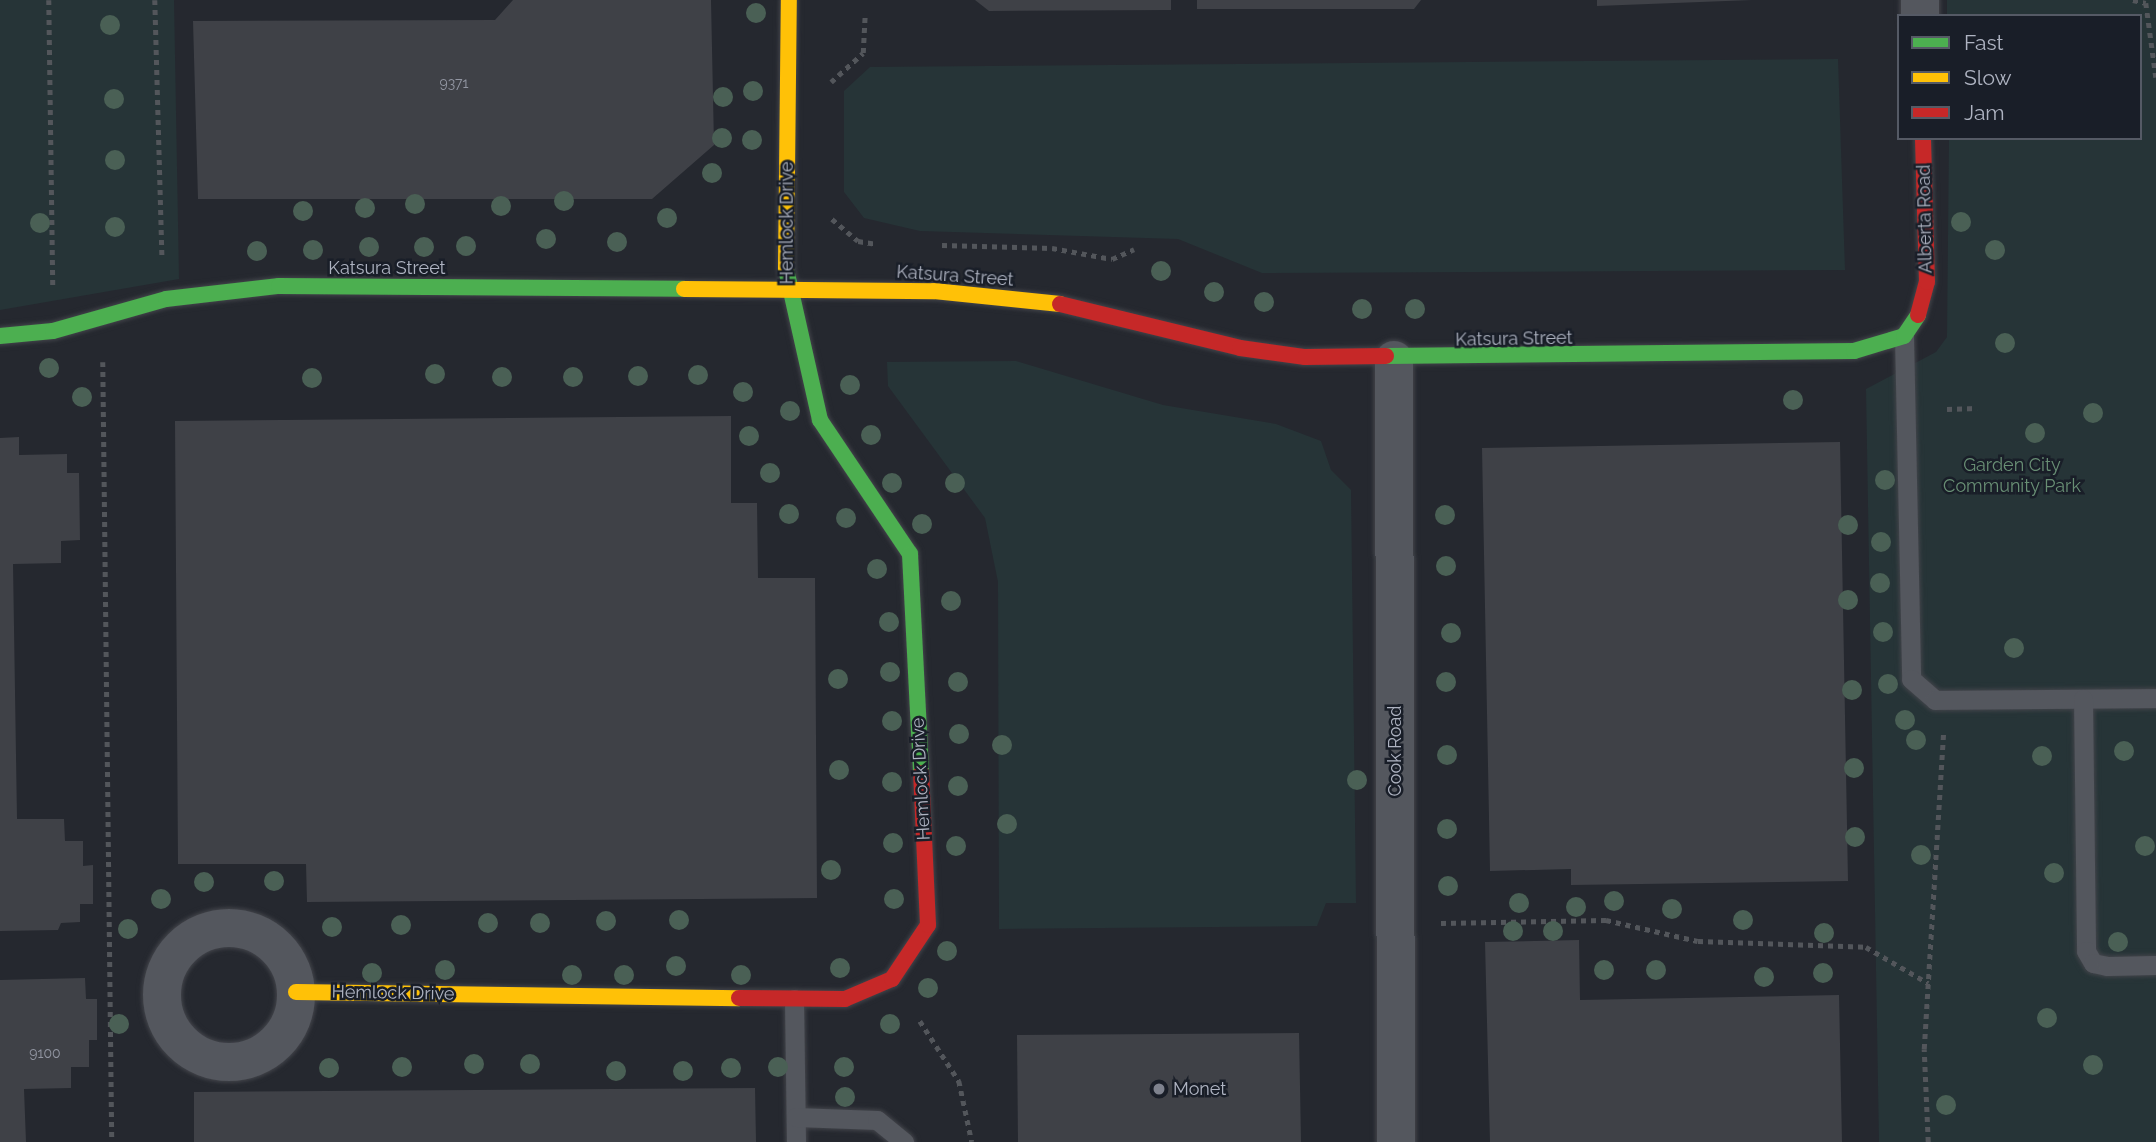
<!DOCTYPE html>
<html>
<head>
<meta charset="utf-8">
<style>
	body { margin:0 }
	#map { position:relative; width:2156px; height:1142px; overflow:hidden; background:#25282f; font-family:Raleway,sans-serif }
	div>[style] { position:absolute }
	.green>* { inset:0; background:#263437 }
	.building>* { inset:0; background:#3f4147 }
	.path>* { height:4.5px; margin-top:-2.25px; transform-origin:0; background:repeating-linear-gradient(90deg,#53565b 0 5px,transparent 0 10px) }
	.roads { filter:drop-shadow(0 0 2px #42444a) drop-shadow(0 0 2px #42444a) }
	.lane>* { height:19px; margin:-9.5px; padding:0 9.5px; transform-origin:9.5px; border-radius:9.5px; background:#54575e }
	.street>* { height:38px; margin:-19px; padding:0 19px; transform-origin:19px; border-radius:19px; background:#54575e }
	.street>.ring { margin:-19px; padding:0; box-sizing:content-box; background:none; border:38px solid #54575e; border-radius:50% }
	.fast>* { height:16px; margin:-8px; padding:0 8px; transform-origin:8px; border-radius:8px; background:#4caf50 }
	.slow>* { height:16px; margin:-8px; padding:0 8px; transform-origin:8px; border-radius:8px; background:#ffc107 }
	.jam>* { height:16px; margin:-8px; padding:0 8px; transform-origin:8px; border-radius:8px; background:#c62828 }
	.trees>* { width:20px; height:20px; margin:-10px; border-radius:50%; background:#4a6055 }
	.dots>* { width:19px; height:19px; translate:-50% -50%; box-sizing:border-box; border:4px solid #191e28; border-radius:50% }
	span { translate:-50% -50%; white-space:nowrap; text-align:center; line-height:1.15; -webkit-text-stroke:5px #191e28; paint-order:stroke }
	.number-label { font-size:14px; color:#9296a2 }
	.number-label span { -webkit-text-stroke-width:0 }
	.street-label { font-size:18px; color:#aeb3c1 }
	.park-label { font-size:18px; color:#688e74 }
	.poi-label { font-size:18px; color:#aeb3c1 }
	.left { translate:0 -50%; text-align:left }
	.legend { position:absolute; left:1897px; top:14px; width:245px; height:126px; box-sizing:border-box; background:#191e28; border:2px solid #555a65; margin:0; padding:9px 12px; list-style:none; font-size:21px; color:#aeb3c1 }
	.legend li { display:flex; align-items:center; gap:14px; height:35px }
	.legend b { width:35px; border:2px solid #555a65 }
</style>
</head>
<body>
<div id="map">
	<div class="green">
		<i style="clip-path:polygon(0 0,174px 0,179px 279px,0 310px)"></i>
		<i style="clip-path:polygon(1947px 0,2156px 0,2156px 1142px,1879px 1142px,1866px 389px,1936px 352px,1947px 337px,1949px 138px,2140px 138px,2140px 16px,1947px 16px)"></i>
		<i style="clip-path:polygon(1838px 59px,1845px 270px,1262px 273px,1178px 239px,920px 231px,864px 218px,844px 192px,844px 91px,870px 67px)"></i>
		<i style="clip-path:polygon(1016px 361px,1163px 405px,1276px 424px,1321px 441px,1331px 470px,1351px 490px,1356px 903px,1326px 903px,1317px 926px,999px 929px,998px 582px,985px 518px,888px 386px,887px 362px)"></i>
	</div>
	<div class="building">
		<i style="clip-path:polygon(513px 0,711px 0,714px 145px,652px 199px,198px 199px,193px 21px,495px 20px)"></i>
		<i style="clip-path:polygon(975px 0,1171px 0,1171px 10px,989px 11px)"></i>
		<i style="clip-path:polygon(1197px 0,1421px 0,1414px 9px,1197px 9px)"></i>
		<i style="clip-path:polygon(1597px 0,1752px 0,1597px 6px)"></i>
		<i style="clip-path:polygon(731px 416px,731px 503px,757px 503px,758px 578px,815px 578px,817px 898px,307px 902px,306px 864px,178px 864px,175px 421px)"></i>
		<i style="clip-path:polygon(19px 437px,19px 455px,67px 454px,67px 473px,79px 473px,80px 540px,61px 541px,61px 563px,13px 564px,17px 819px,64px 819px,65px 841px,83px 841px,83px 866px,93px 865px,93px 904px,80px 904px,80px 922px,61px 923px,58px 930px,0 931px,0 438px)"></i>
		<i style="clip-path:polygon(1840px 442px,1848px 881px,1571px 885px,1571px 869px,1490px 871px,1482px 448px)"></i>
		<i style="clip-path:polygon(1579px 940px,1580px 1000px,1839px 995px,1842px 1142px,1490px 1142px,1485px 942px)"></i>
		<i style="clip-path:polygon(85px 978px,86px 999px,97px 999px,97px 1040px,89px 1040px,89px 1067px,71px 1067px,71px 1088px,24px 1089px,26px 1142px,0 1142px,0 980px)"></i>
		<i style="clip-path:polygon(1299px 1033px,1301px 1142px,1018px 1142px,1017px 1035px)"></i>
		<i style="clip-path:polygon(755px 1088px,756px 1142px,194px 1142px,194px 1092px)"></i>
	</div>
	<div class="path">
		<i style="left:49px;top:0;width:288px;rotate:89.2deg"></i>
		<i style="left:155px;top:0;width:256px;rotate:88.4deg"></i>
		<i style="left:2133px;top:0;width:13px;rotate:13deg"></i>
		<i style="left:2146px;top:3px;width:75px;rotate:82.3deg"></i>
		<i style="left:831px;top:82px;width:43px;rotate:-42.2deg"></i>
		<i style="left:863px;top:53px;width:40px;rotate:-87.1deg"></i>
		<i style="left:832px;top:219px;width:34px;rotate:40deg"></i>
		<i style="left:858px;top:241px;width:19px;rotate:9deg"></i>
		<i style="left:942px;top:245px;width:110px;rotate:1.6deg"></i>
		<i style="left:1052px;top:248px;width:61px;rotate:10.4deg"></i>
		<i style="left:1112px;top:259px;width:24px;rotate:-24deg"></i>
		<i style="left:103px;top:362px;width:780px;rotate:89.34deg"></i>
		<i style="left:1947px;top:409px;width:30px;rotate:-2deg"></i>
		<i style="left:1441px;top:923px;width:165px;rotate:-1deg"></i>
		<i style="left:1606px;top:920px;width:94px;rotate:12.9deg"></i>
		<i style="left:1698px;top:941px;width:168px;rotate:2deg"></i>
		<i style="left:1866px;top:947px;width:72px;rotate:30.1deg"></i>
		<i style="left:920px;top:1021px;width:72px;rotate:57deg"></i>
		<i style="left:959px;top:1081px;width:62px;rotate:78deg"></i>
		<i style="left:1928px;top:1142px;width:93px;rotate:-92.5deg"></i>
		<i style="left:1924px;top:1049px;width:316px;rotate:-86.5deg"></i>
	</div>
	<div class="roads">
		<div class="lane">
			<i style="left:1904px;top:336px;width:343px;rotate:88.8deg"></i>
			<i style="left:1911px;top:679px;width:32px;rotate:41deg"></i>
			<i style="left:1935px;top:700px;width:221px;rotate:-0.5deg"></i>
			<i style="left:2083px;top:699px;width:252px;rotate:89.3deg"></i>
			<i style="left:2086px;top:951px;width:14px;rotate:60deg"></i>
			<i style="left:2093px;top:963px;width:14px;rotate:12deg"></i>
			<i style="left:2107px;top:966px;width:49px;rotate:-1.2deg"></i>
			<i style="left:794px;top:999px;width:143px;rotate:89.2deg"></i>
			<i style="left:796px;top:1117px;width:81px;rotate:2.1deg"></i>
			<i style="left:877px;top:1120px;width:35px;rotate:39deg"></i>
		</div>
		<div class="street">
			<i style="left:1920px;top:0;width:16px;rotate:90deg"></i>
			<i style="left:1394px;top:360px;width:782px;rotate:89.85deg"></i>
			<i class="ring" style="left:162px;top:928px;width:96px;height:96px"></i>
		</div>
		<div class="fast">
			<i style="left:786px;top:269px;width:155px;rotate:77.3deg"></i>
			<i style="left:820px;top:420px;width:161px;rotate:56.1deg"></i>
			<i style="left:910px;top:554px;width:219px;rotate:87.1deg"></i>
			<i style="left:0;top:336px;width:53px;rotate:-5.4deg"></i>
			<i style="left:53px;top:331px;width:117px;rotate:-15.8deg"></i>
			<i style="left:166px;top:299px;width:114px;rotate:-6.6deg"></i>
			<i style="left:279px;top:286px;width:405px;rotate:0.4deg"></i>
			<i style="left:1386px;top:356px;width:468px;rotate:-0.6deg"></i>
			<i style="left:1854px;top:351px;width:52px;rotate:-16.7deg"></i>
			<i style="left:1904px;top:336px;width:25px;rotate:-56deg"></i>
		</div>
		<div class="slow">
			<i style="left:786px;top:269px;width:269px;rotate:-89.4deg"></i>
			<i style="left:684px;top:289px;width:250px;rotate:0.5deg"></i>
			<i style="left:934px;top:291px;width:127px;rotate:5.9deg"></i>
			<i style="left:296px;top:992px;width:443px;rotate:0.8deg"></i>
		</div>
		<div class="jam">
			<i style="left:1060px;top:304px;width:185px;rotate:13.7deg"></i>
			<i style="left:1240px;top:348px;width:66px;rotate:7.9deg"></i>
			<i style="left:1305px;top:357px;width:81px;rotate:-0.7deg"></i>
			<i style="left:1918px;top:315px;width:34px;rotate:-75deg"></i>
			<i style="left:1927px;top:282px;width:144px;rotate:-91.6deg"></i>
			<i style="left:739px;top:998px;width:106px;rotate:0.5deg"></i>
			<i style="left:845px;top:999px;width:51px;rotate:-23.1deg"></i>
			<i style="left:892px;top:979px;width:65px;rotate:-56.3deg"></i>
			<i style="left:928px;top:925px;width:152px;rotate:-92.6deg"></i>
		</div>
	</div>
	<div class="trees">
		<i style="left:756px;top:13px"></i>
		<i style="left:110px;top:25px"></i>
		<i style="left:753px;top:91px"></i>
		<i style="left:723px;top:97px"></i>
		<i style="left:114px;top:99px"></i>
		<i style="left:722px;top:138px"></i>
		<i style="left:752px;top:140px"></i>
		<i style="left:115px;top:160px"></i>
		<i style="left:712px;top:173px"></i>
		<i style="left:564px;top:201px"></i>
		<i style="left:415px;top:204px"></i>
		<i style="left:501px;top:206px"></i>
		<i style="left:365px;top:208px"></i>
		<i style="left:303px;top:211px"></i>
		<i style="left:667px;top:218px"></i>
		<i style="left:1961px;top:222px"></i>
		<i style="left:40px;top:223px"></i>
		<i style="left:115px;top:227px"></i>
		<i style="left:546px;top:239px"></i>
		<i style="left:617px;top:242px"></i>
		<i style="left:466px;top:246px"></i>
		<i style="left:369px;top:247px"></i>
		<i style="left:424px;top:247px"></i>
		<i style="left:313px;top:250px"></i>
		<i style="left:1995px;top:250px"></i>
		<i style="left:257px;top:251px"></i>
		<i style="left:1161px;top:271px"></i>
		<i style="left:1214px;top:292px"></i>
		<i style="left:1264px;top:302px"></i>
		<i style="left:1362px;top:309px"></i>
		<i style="left:1415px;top:309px"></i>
		<i style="left:2005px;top:343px"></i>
		<i style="left:49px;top:368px"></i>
		<i style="left:435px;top:374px"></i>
		<i style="left:698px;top:375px"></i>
		<i style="left:638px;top:376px"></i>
		<i style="left:502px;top:377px"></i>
		<i style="left:573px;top:377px"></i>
		<i style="left:312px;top:378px"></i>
		<i style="left:850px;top:385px"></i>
		<i style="left:743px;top:392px"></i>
		<i style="left:82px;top:397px"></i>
		<i style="left:1793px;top:400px"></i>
		<i style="left:790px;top:411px"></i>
		<i style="left:2093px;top:413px"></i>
		<i style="left:2035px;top:433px"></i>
		<i style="left:871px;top:435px"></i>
		<i style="left:749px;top:436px"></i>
		<i style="left:770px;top:473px"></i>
		<i style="left:1885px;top:480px"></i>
		<i style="left:892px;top:483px"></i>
		<i style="left:955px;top:483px"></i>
		<i style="left:789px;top:514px"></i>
		<i style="left:1445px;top:515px"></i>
		<i style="left:846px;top:518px"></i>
		<i style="left:922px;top:524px"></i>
		<i style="left:1848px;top:525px"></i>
		<i style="left:1881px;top:542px"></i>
		<i style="left:1446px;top:566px"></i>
		<i style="left:877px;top:569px"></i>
		<i style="left:1880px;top:583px"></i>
		<i style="left:1848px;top:600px"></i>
		<i style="left:951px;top:601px"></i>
		<i style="left:889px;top:622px"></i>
		<i style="left:1883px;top:632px"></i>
		<i style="left:1451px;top:633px"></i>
		<i style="left:2014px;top:648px"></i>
		<i style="left:890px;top:672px"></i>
		<i style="left:838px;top:679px"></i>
		<i style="left:958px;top:682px"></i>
		<i style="left:1446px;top:682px"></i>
		<i style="left:1888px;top:684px"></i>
		<i style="left:1852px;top:690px"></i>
		<i style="left:1905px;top:720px"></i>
		<i style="left:892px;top:721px"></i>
		<i style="left:959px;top:734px"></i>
		<i style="left:1916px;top:740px"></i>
		<i style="left:1002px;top:745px"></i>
		<i style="left:2124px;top:751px"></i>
		<i style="left:1447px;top:755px"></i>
		<i style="left:2042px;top:756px"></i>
		<i style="left:1854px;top:768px"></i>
		<i style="left:839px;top:770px"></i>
		<i style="left:1357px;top:780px"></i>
		<i style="left:892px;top:782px"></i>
		<i style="left:958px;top:786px"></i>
		<i style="left:1007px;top:824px"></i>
		<i style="left:1447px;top:829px"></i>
		<i style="left:1855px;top:837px"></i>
		<i style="left:893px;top:843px"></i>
		<i style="left:956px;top:846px"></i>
		<i style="left:2145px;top:846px"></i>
		<i style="left:1921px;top:855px"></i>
		<i style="left:831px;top:870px"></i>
		<i style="left:2054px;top:873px"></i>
		<i style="left:274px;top:881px"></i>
		<i style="left:204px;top:882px"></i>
		<i style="left:1448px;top:886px"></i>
		<i style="left:161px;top:899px"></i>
		<i style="left:894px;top:899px"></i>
		<i style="left:1614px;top:901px"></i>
		<i style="left:1519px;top:903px"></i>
		<i style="left:1576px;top:907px"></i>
		<i style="left:1672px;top:909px"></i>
		<i style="left:679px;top:920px"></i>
		<i style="left:1743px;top:920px"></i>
		<i style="left:606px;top:921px"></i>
		<i style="left:488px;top:923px"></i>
		<i style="left:540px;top:923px"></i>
		<i style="left:401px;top:925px"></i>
		<i style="left:332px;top:927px"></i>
		<i style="left:128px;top:929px"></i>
		<i style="left:1513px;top:931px"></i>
		<i style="left:1553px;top:931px"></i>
		<i style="left:1824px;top:933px"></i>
		<i style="left:2118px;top:942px"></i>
		<i style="left:947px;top:951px"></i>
		<i style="left:676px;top:966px"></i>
		<i style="left:840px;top:968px"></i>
		<i style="left:445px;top:970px"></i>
		<i style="left:1604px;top:970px"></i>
		<i style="left:1656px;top:970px"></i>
		<i style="left:372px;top:973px"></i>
		<i style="left:1823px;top:973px"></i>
		<i style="left:572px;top:975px"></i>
		<i style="left:624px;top:975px"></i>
		<i style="left:741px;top:975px"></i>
		<i style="left:1764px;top:977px"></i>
		<i style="left:928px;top:988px"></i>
		<i style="left:2047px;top:1018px"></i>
		<i style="left:119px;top:1024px"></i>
		<i style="left:890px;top:1024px"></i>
		<i style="left:474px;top:1064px"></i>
		<i style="left:530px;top:1064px"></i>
		<i style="left:2093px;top:1065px"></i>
		<i style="left:402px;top:1067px"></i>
		<i style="left:778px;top:1067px"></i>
		<i style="left:844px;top:1067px"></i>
		<i style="left:329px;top:1068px"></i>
		<i style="left:731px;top:1068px"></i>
		<i style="left:616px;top:1071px"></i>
		<i style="left:683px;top:1071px"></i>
		<i style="left:845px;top:1097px"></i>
		<i style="left:1946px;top:1105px"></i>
	</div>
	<div class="dots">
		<i style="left:1159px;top:1089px;background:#7e828e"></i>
	</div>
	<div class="number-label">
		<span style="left:454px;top:83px">9371</span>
		<span style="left:45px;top:1053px">9100</span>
	</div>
	<div class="street-label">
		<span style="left:1925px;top:219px;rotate:-91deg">Alberta Road</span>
		<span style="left:787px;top:223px;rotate:-90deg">Hemlock Drive</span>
		<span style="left:387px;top:268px">Katsura Street</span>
		<span style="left:955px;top:276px;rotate:4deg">Katsura Street</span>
		<span style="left:1514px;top:339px;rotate:-1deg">Katsura Street</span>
		<span style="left:1395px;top:751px;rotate:-90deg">Cook Road</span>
		<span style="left:921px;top:779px;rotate:-93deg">Hemlock Drive</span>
		<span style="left:393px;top:993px;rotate:1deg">Hemlock Drive</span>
	</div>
	<div class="park-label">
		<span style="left:2012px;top:476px">Garden City<br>Community Park</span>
	</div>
	<div class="poi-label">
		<span class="left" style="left:1173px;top:1089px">Monet</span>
	</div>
	<ul class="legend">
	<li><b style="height:9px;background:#4caf50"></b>Fast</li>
	<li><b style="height:9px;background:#ffc107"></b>Slow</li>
	<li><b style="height:9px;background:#c62828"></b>Jam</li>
	</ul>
</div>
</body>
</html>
